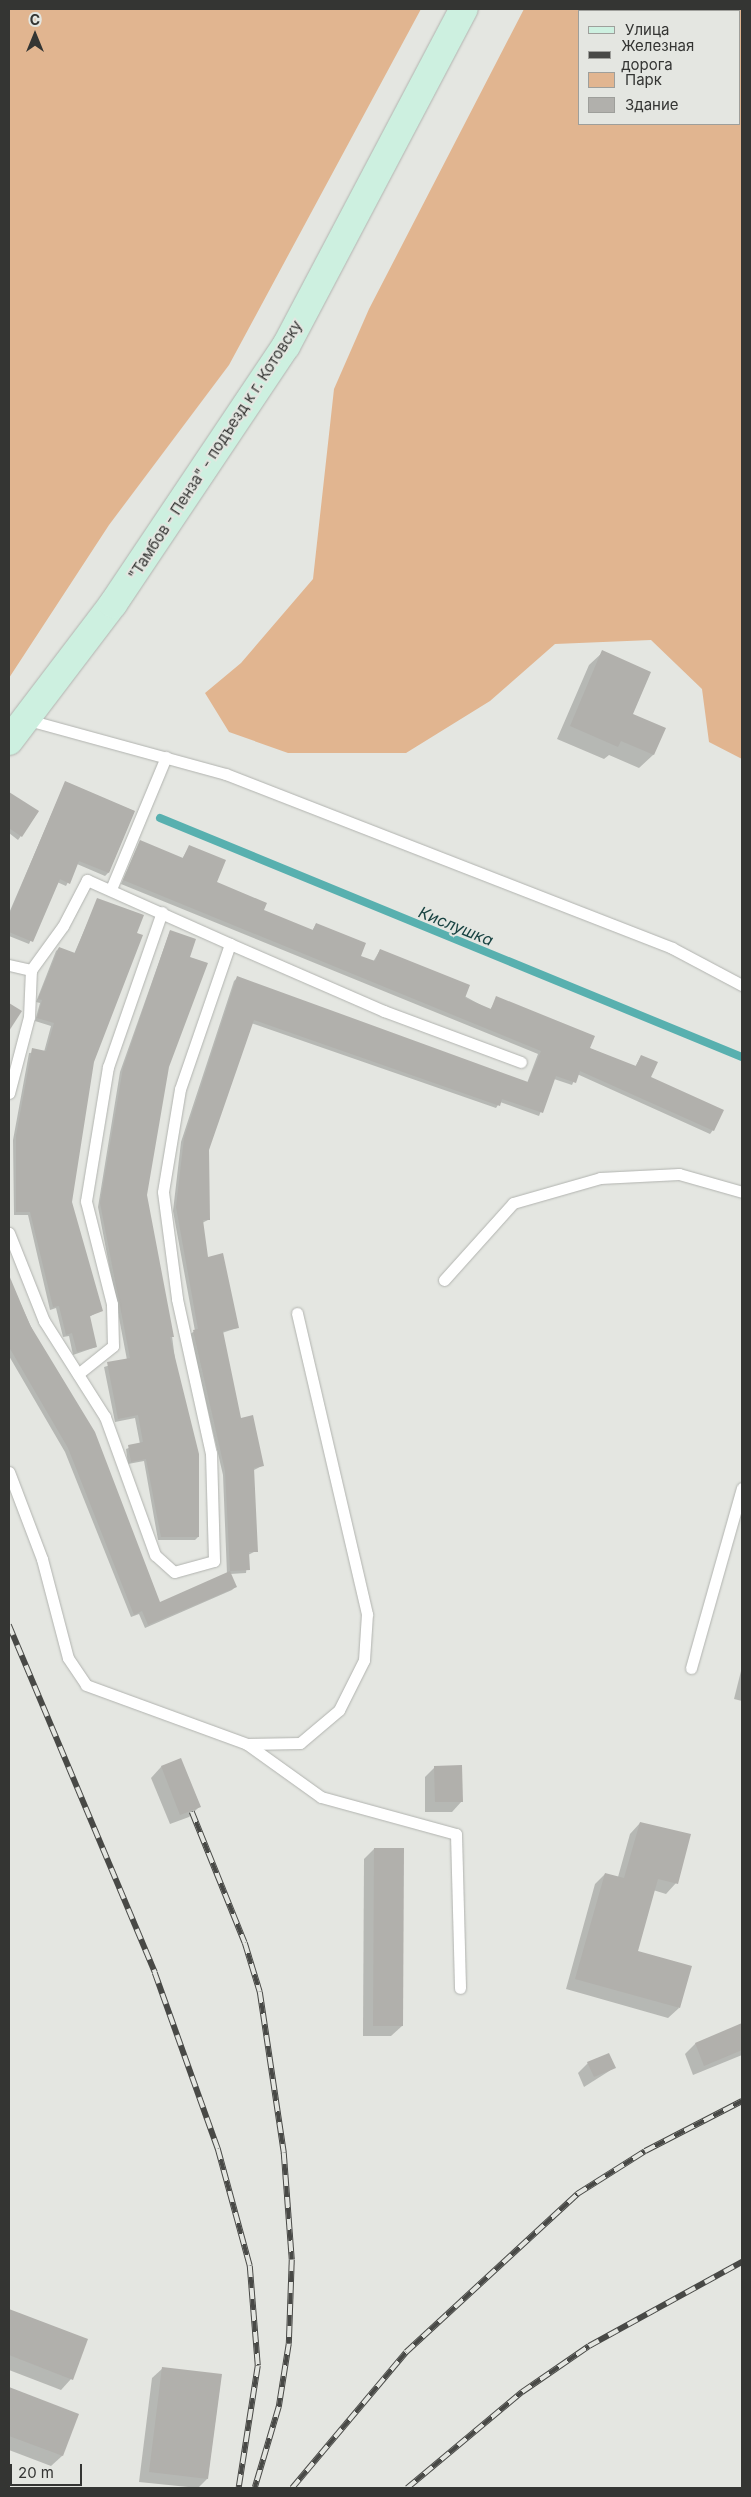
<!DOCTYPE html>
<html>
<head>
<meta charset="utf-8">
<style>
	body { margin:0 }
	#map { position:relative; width:751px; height:2497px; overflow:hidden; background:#e4e6e1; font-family:Inter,sans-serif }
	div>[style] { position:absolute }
	.green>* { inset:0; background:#e1b590 }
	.shadow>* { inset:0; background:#0003 }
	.stream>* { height:8px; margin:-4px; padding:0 4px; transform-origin:4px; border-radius:4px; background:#58b0af }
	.building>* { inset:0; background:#b1b0ac }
	.roads { filter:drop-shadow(0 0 1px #b1b3af) drop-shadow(0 0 1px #b1b3af) }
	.service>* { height:11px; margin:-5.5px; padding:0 5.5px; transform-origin:5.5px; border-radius:5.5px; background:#fff }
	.secondary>* { height:28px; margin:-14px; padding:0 14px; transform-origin:14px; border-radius:14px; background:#cdf0e0 }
	.rail>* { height:5.5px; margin-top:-2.75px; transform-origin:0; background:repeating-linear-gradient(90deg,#e4e6e1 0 11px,#484946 0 22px); box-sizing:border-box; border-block:1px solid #484946 }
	span { translate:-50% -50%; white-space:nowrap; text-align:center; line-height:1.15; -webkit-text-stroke:4px #e4e6e1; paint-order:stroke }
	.street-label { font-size:15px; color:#343533 }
	.water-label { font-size:16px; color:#194342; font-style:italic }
	.frame { position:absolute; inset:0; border:10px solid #343533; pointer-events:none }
	.legend { position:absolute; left:578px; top:10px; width:162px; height:115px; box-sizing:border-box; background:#e4e6e1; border:1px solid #9e9f9b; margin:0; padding:6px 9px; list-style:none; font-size:15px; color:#343533 }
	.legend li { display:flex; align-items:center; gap:10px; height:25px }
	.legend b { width:25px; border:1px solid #9e9f9b }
	.north { position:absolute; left:10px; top:10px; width:50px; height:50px; -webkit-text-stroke:4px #e4e6e1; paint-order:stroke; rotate:0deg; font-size:14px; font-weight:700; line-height:20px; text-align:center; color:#343533 }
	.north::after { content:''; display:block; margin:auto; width:18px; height:22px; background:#343533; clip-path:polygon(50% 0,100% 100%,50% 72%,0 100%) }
	.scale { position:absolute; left:10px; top:2464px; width:72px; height:22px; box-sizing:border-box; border:2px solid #343533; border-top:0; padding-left:6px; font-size:15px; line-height:18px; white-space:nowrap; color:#343533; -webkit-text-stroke:4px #e4e6e1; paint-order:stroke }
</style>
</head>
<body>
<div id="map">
	<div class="green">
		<i style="clip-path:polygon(9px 9px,421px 9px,229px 365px,109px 525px,9px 678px)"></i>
		<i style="clip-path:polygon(evenodd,524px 9px,742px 9px,742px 759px,709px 742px,702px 689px,651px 640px,555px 644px,490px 701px,406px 753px,288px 753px,229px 732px,205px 693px,241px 663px,313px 579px,334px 389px,369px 309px,524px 9px,580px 11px,740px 11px,740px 124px,580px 124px,580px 11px)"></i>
	</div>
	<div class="shadow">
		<i style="clip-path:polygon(603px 652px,631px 714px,664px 728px,653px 755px,639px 768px,609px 755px,604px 759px,557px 739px,589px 665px)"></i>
		<i style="clip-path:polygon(65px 783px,134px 811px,108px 873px,105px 876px,77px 864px,66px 886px,57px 882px,29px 944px,9px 936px,9px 913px)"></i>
		<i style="clip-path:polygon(9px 793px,38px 812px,18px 840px,9px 833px)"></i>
		<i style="clip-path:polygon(140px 841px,182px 859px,189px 847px,216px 883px,262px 911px,312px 931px,316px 924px,360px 957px,373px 962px,380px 950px,490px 1010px,497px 998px,589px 1048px,635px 1067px,641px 1056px,650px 1078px,713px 1130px,710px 1134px,577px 1074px,572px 1085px,554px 1079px,539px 1116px,500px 1102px,496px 1108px,251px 1023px,207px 1150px,208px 1220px,202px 1223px,206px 1258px,237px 1328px,222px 1333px,240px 1419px,262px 1466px,252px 1471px,256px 1551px,248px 1555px,246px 1573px,230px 1574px,235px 1587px,232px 1590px,145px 1628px,139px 1614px,131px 1617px,65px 1452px,9px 1356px,9px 1279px,159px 1604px,227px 1574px,223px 1475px,190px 1334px,195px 1331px,173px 1211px,181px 1142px,234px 981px,237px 978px,527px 1083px,538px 1054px,121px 884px)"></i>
		<i style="clip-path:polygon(98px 899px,93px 1062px,70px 1202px,101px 1310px,89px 1317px,96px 1347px,73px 1355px,69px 1336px,63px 1337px,56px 1308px,50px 1310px,28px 1215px,14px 1215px,13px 1140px,29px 1053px,44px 1052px,51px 1026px,35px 1021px,40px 1003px,36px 1002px,56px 951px,59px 948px,74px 954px)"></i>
		<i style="clip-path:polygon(170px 931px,188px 957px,145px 1195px,172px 1336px,198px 1537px,195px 1540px,158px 1540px,144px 1461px,128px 1464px,126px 1449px,140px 1444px,135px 1418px,115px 1422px,104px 1367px,127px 1360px,98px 1207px,120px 1072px)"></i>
		<i style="clip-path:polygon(742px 1667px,742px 1701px,734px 1699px)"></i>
		<i style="clip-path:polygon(181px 1760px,200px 1806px,189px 1817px,170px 1824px,151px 1778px,161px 1767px)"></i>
		<i style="clip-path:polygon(435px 1767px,462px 1801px,452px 1812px,425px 1812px,425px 1777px)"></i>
		<i style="clip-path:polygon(640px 1823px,676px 1883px,666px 1894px,653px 1890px,636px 1952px,679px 2008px,668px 2018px,566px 1989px,595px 1884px,605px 1874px,618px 1877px,630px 1834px)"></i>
		<i style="clip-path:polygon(374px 1849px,402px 2026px,391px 2036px,363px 2036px,364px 1859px)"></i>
		<i style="clip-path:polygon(742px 2025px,742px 2055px,693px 2075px,685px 2054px,695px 2044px)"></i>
		<i style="clip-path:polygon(588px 2063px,614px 2068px,584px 2087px,578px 2073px)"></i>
		<i style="clip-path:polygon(9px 2310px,86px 2340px,71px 2379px,61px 2390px,9px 2370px)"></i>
		<i style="clip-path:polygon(163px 2368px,207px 2479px,198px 2488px,139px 2482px,152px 2378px)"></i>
		<i style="clip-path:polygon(9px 2388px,77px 2415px,62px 2456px,51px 2466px,9px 2450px)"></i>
	</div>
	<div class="stream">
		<i style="left:160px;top:818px;width:629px;rotate:22.33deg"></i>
	</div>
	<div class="building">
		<i style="clip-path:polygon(602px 650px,651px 672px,633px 714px,666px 728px,654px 755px,621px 741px,618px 747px,570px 726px)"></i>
		<i style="clip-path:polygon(65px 781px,135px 811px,109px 873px,79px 861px,70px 884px,60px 879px,33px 942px,9px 932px,9px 915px)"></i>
		<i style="clip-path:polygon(9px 792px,39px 811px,22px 837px,9px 828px)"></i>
		<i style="clip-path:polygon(140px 840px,183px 858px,189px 845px,226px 860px,217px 882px,267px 903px,264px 910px,313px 930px,316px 923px,366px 943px,361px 956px,375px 961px,380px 949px,470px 985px,465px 998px,491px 1009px,496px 996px,595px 1036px,590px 1048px,636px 1066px,641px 1055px,658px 1062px,651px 1077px,724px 1110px,714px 1131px,580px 1071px,576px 1083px,556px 1076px,543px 1113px,502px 1099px,500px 1106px,254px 1020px,209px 1150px,210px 1220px,203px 1220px,208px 1257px,223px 1253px,239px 1328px,223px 1331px,241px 1418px,253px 1415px,264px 1466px,254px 1468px,258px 1552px,249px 1552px,250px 1570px,230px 1571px,225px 1471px,193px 1330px,198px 1329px,176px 1207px,184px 1138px,237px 976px,528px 1082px,541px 1051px,123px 880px)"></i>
		<i style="clip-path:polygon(97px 898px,144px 915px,137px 933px,143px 935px,94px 1062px,72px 1202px,103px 1311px,90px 1316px,97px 1347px,77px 1352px,72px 1333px,66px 1335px,59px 1306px,53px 1307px,30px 1212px,16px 1212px,16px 1136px,32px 1048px,46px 1051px,54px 1023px,37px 1018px,42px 1000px,38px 999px,59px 947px,75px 953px)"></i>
		<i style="clip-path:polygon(170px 930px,196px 939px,190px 957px,208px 963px,169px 1067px,147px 1195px,174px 1337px,170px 1337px,199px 1454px,199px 1537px,161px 1537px,146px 1459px,131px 1462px,128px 1445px,143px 1442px,138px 1415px,118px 1419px,107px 1362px,130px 1358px,100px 1203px,123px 1068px)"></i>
		<i style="clip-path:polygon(9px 1003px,22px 1011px,9px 1031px)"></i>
		<i style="clip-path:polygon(9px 1275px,30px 1325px,95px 1432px,160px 1602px,230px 1571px,237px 1587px,148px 1625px,142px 1611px,134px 1615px,68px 1448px,9px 1347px)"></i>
		<i style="clip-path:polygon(181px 1758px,201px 1807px,180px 1815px,161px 1766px)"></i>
		<i style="clip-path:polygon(462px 1765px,463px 1802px,435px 1802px,434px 1766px)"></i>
		<i style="clip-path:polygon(640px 1822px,691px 1834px,678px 1884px,658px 1879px,638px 1951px,692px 1966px,680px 2008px,575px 1979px,605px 1873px,624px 1878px)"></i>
		<i style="clip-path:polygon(374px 1848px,404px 1848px,403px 2026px,373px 2026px)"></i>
		<i style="clip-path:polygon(742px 2023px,742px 2050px,704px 2066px,695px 2043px)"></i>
		<i style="clip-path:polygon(609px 2053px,616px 2068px,594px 2077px,587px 2062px)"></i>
		<i style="clip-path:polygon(9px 2309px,88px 2339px,73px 2380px,9px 2355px)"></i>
		<i style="clip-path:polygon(162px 2367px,222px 2374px,208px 2479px,149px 2472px)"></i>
		<i style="clip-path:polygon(9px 2387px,79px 2414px,63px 2456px,9px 2436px)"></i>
	</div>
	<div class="roads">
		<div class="service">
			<i style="left:28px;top:720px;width:205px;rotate:15.3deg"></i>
			<i style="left:226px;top:774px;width:479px;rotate:21.3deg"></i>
			<i style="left:672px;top:948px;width:79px;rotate:27.9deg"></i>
			<i style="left:111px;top:889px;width:143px;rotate:-67.4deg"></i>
			<i style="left:230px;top:944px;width:168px;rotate:23.5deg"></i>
			<i style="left:384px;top:1011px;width:146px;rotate:20.4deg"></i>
			<i style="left:9px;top:965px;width:23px;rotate:13deg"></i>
			<i style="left:9px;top:1093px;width:79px;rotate:-75.3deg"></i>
			<i style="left:29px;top:1017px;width:47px;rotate:-87.6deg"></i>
			<i style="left:31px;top:970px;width:54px;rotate:-54deg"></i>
			<i style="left:63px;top:926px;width:52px;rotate:-62.4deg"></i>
			<i style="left:87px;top:880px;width:157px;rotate:24.1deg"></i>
			<i style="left:230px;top:944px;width:153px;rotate:109deg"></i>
			<i style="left:180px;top:1089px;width:104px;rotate:99.4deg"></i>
			<i style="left:163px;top:1192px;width:108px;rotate:82.5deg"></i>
			<i style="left:177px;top:1299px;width:158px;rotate:77.6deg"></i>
			<i style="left:211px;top:1453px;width:108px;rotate:88.4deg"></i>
			<i style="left:214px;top:1561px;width:41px;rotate:164.6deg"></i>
			<i style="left:174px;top:1572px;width:25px;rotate:-138deg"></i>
			<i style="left:155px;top:1555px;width:147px;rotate:-109.9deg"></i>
			<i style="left:105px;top:1417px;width:114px;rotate:-122.4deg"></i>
			<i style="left:44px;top:1321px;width:95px;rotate:-111.7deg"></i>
			<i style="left:444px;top:1280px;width:103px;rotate:-48.1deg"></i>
			<i style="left:513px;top:1203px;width:91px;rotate:-16deg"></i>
			<i style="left:600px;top:1178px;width:79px;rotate:-2.9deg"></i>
			<i style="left:679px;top:1174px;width:66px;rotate:15.9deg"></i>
			<i style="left:78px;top:1374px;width:45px;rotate:-38.7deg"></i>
			<i style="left:113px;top:1346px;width:42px;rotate:-91.4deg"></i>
			<i style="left:112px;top:1304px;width:106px;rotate:-104.2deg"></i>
			<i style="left:86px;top:1201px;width:136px;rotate:-80.7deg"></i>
			<i style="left:108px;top:1067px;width:164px;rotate:-70.8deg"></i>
			<i style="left:9px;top:1472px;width:93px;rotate:69.2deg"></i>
			<i style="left:42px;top:1559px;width:102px;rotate:75.3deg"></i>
			<i style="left:68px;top:1658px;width:32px;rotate:56deg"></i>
			<i style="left:86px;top:1685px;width:171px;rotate:20.1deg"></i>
			<i style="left:247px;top:1744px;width:91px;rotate:35.6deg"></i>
			<i style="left:321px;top:1797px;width:140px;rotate:15.3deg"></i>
			<i style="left:456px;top:1834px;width:154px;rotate:88.5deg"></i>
			<i style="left:691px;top:1668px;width:187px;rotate:-74.2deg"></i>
			<i style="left:247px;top:1744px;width:53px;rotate:-1.1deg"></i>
			<i style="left:300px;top:1743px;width:51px;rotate:-40.2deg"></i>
			<i style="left:339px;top:1710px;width:56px;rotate:-63.4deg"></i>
			<i style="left:364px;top:1660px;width:46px;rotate:-86.3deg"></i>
			<i style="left:367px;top:1614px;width:309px;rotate:-103.1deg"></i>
		</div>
		<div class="secondary">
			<i style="left:9px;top:741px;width:172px;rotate:-52.8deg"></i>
			<i style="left:113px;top:604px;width:311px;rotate:-56.2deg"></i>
			<i style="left:286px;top:346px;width:381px;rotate:-62.2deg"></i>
		</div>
	</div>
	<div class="rail">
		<i style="left:9px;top:1625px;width:377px;rotate:67.2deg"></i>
		<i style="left:155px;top:1973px;width:187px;rotate:70.3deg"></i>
		<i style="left:218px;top:2149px;width:121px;rotate:74.7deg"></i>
		<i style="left:250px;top:2266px;width:100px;rotate:85.4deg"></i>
		<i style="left:258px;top:2366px;width:123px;rotate:98.9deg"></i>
		<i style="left:192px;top:1812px;width:141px;rotate:68deg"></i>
		<i style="left:245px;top:1943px;width:51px;rotate:73deg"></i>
		<i style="left:260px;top:1992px;width:163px;rotate:81.5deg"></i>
		<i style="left:284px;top:2153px;width:107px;rotate:85.7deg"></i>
		<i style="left:292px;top:2260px;width:84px;rotate:92deg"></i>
		<i style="left:289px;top:2344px;width:64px;rotate:99deg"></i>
		<i style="left:279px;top:2407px;width:84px;rotate:106.5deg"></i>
		<i style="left:292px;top:2488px;width:177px;rotate:-50deg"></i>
		<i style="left:406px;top:2352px;width:233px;rotate:-42.7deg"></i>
		<i style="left:577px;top:2194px;width:80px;rotate:-32.3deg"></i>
		<i style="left:645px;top:2151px;width:109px;rotate:-27.3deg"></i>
		<i style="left:407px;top:2488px;width:150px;rotate:-39.9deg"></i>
		<i style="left:522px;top:2392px;width:81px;rotate:-34.5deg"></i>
		<i style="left:589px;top:2346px;width:175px;rotate:-28.8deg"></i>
	</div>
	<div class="street-label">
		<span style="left:215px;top:450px;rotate:-57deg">"Тамбов - Пенза" - подъезд к г. Котовску</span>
	</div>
	<div class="water-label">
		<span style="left:456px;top:926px;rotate:22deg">Кислушка</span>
	</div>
	<div class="frame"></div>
	<ul class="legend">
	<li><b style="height:6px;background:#cdf0e0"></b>Улица</li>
	<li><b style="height:6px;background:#484946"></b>Железная дорога</li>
	<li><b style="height:14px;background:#e1b590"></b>Парк</li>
	<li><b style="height:14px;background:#b1b0ac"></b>Здание</li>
	</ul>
	<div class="north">С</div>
	<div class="scale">20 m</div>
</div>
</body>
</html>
